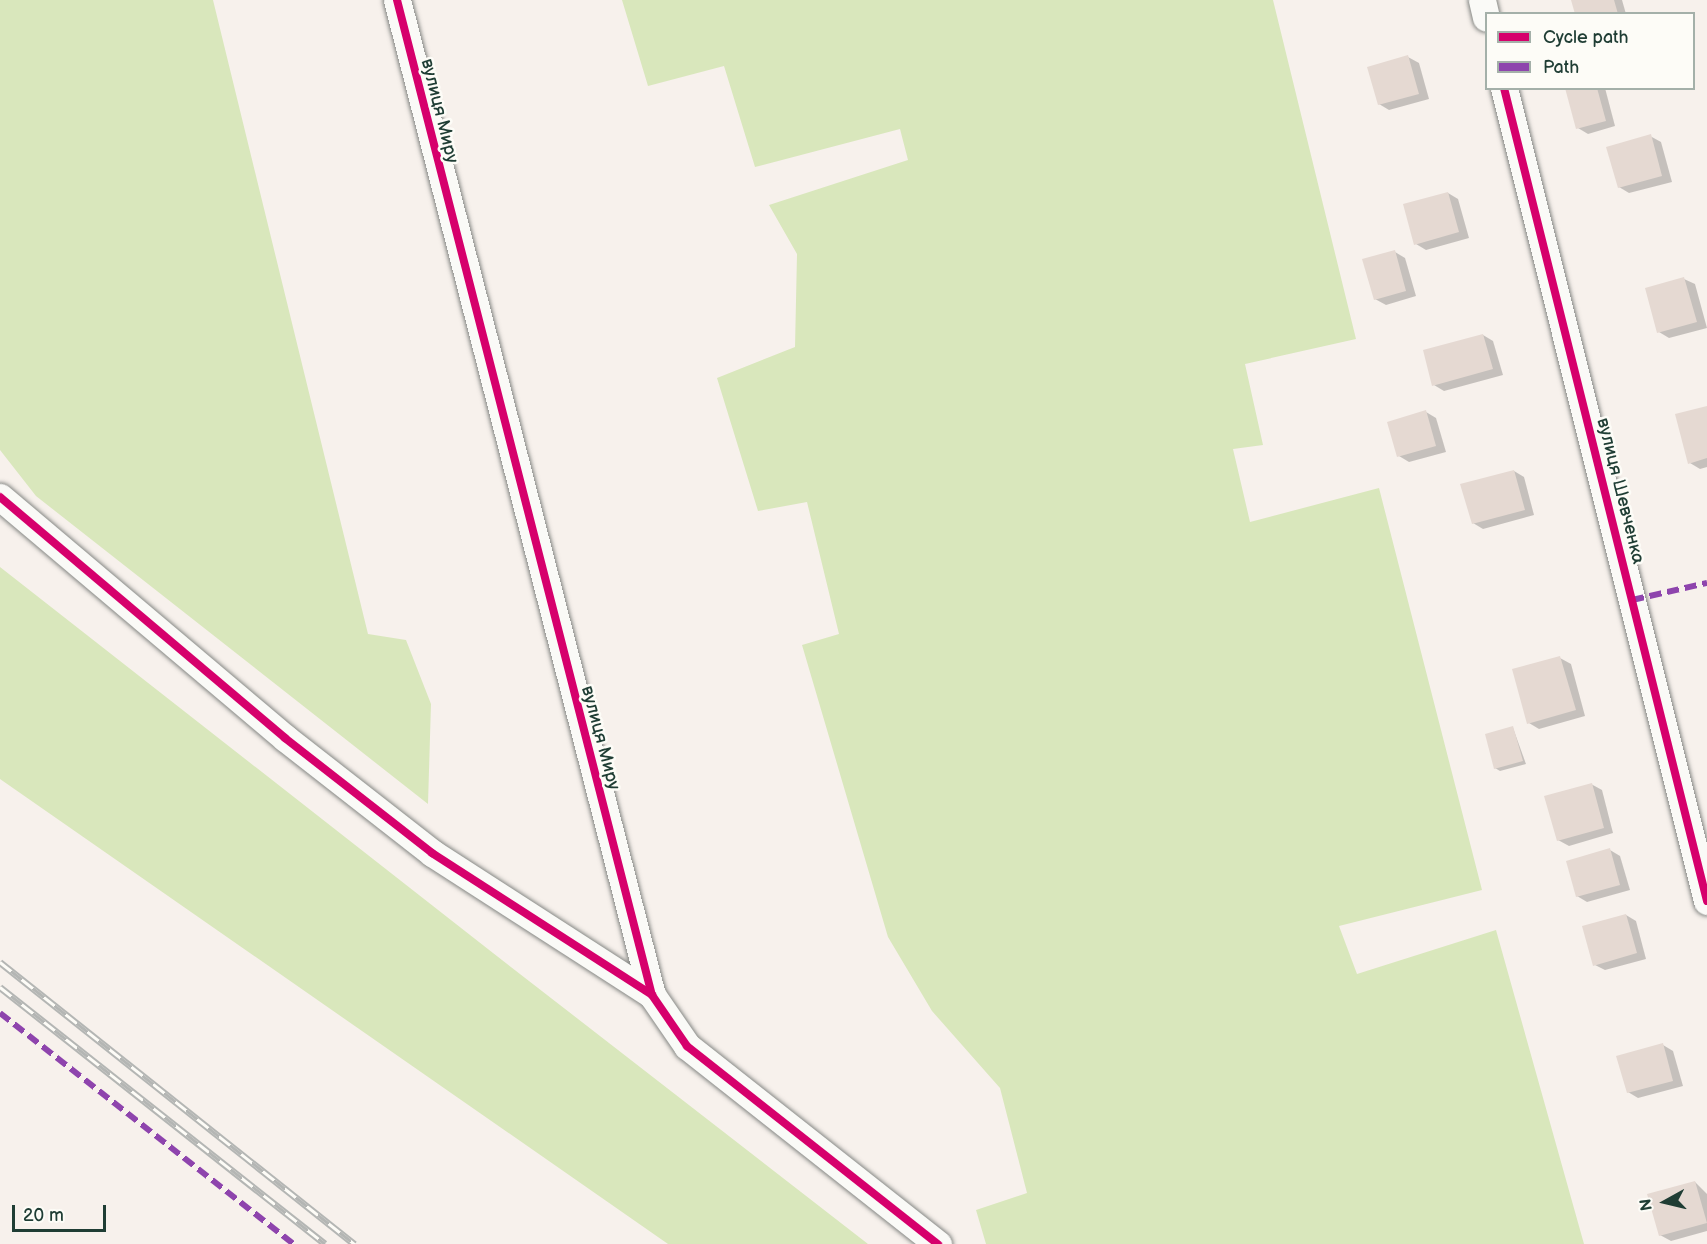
<!DOCTYPE html>
<html>
<head>
<meta charset="utf-8">
<style>
	body { margin:0 }
	#map { position:relative; width:1707px; height:1244px; overflow:hidden; background:#f7f1ec; font-family:"Balsamiq Sans",sans-serif }
	div>[style] { position:absolute }
	.green>* { inset:0; background:#d9e7bc }
	.shadow>* { inset:0; background:#0003 }
	.building>* { inset:0; background:#e5d9d2 }
	.roads { filter:drop-shadow(0 0 2px #868885) drop-shadow(0 0 2px #868885) }
	.street>* { height:27px; margin:-13.5px; padding:0 13.5px; transform-origin:13.5px; border-radius:13.5px; background:#fafaf7 }
	.rail>* { height:7px; margin-top:-3.5px; transform-origin:0; background:repeating-linear-gradient(90deg,#fdfcf7 0 14px,#b4b6b4 0 28px); box-sizing:border-box; border-block:2px solid #b4b6b4 }
	.quiet>* { height:6px; margin-top:-3px; transform-origin:0; background:repeating-linear-gradient(90deg,#8e44ad 0 12px,transparent 0 18px) }
	.cycleway>* { height:8px; margin:-4px; padding:0 4px; transform-origin:4px; border-radius:4px; background:#d6006c }
	span { translate:-50% -50%; white-space:nowrap; text-align:center; line-height:1.15; -webkit-text-stroke:5px #fdfcf7; paint-order:stroke }
	.street-label { font-size:18px; color:#1f3d34 }
	.legend { position:absolute; left:1485px; top:12px; width:210px; height:78px; box-sizing:border-box; background:#fdfcf7; border:2px solid #a4b0a9; margin:0; padding:8px 10px; list-style:none; font-size:18px; color:#1f3d34 }
	.legend li { display:flex; align-items:center; gap:12px; height:30px }
	.legend b { width:30px; border:2px solid #a4b0a9 }
	.north { position:absolute; left:1635px; top:1172px; width:60px; height:60px; -webkit-text-stroke:4px #fdfcf7; paint-order:stroke; rotate:262deg; font-size:16px; font-weight:700; line-height:24px; text-align:center; color:#1f3d34 }
	.north::after { content:''; display:block; margin:auto; width:21px; height:27px; background:#1f3d34; clip-path:polygon(50% 0,100% 100%,50% 72%,0 100%) }
	.scale { position:absolute; left:12px; top:1205px; width:94px; height:27px; box-sizing:border-box; border:3px solid #1f3d34; border-top:0; padding-left:8px; font-size:18px; line-height:21px; white-space:nowrap; color:#1f3d34; -webkit-text-stroke:4px #fdfcf7; paint-order:stroke }
</style>
</head>
<body>
<div id="map">
	<div class="green">
		<i style="clip-path:polygon(0 0,213px 0,368px 634px,406px 640px,431px 704px,428px 804px,36px 496px,0 450px)"></i>
		<i style="clip-path:polygon(622px 0,1273px 0,1356px 339px,1245px 364px,1263px 445px,1233px 449px,1250px 522px,1379px 488px,1482px 890px,1339px 926px,1357px 974px,1496px 930px,1584px 1244px,986px 1244px,976px 1210px,1027px 1193px,1000px 1088px,932px 1011px,888px 937px,802px 645px,839px 634px,807px 502px,758px 511px,717px 378px,795px 347px,797px 254px,769px 205px,908px 160px,900px 129px,755px 167px,724px 66px,648px 86px)"></i>
		<i style="clip-path:polygon(0 567px,493px 953px,868px 1244px,668px 1244px,0 779px)"></i>
	</div>
	<div class="shadow">
		<i style="clip-path:polygon(1573px 0,1622px 0,1626px 14px,1576px 14px)"></i>
		<i style="clip-path:polygon(1408px 57px,1419px 63px,1429px 99px,1389px 110px,1379px 104px)"></i>
		<i style="clip-path:polygon(1567px 88px,1605px 88px,1615px 126px,1588px 134px,1578px 128px)"></i>
		<i style="clip-path:polygon(1650px 136px,1661px 142px,1672px 182px,1629px 193px,1619px 187px)"></i>
		<i style="clip-path:polygon(1448px 193px,1458px 199px,1469px 238px,1426px 250px,1416px 244px)"></i>
		<i style="clip-path:polygon(1395px 252px,1405px 258px,1416px 296px,1386px 305px,1375px 299px)"></i>
		<i style="clip-path:polygon(1684px 279px,1695px 284px,1707px 328px,1669px 338px,1659px 332px)"></i>
		<i style="clip-path:polygon(1483px 335px,1493px 341px,1503px 375px,1444px 391px,1434px 385px)"></i>
		<i style="clip-path:polygon(1707px 407px,1707px 467px,1700px 469px,1690px 463px)"></i>
		<i style="clip-path:polygon(1426px 412px,1436px 418px,1446px 452px,1409px 462px,1399px 456px)"></i>
		<i style="clip-path:polygon(1514px 471px,1524px 477px,1534px 515px,1483px 529px,1473px 523px)"></i>
		<i style="clip-path:polygon(1560px 658px,1571px 664px,1585px 716px,1539px 729px,1529px 723px)"></i>
		<i style="clip-path:polygon(1513px 728px,1526px 764px,1500px 771px,1495px 768px)"></i>
		<i style="clip-path:polygon(1591px 784px,1602px 790px,1613px 833px,1569px 846px,1558px 840px)"></i>
		<i style="clip-path:polygon(1610px 850px,1620px 856px,1630px 890px,1587px 902px,1577px 896px)"></i>
		<i style="clip-path:polygon(1626px 915px,1636px 921px,1646px 959px,1605px 970px,1595px 965px)"></i>
		<i style="clip-path:polygon(1663px 1045px,1673px 1051px,1683px 1086px,1638px 1098px,1628px 1092px)"></i>
		<i style="clip-path:polygon(1695px 1182px,1707px 1194px,1707px 1231px,1671px 1241px,1660px 1235px)"></i>
	</div>
	<div class="building">
		<i style="clip-path:polygon(1571px 0,1614px 0,1618px 14px,1575px 14px)"></i>
		<i style="clip-path:polygon(1408px 55px,1419px 94px,1378px 105px,1367px 67px)"></i>
		<i style="clip-path:polygon(1565px 88px,1597px 88px,1606px 121px,1576px 129px)"></i>
		<i style="clip-path:polygon(1651px 134px,1662px 176px,1618px 188px,1606px 147px)"></i>
		<i style="clip-path:polygon(1448px 192px,1459px 232px,1414px 245px,1403px 204px)"></i>
		<i style="clip-path:polygon(1395px 250px,1406px 291px,1374px 300px,1362px 259px)"></i>
		<i style="clip-path:polygon(1684px 277px,1697px 322px,1657px 333px,1645px 288px)"></i>
		<i style="clip-path:polygon(1483px 334px,1493px 369px,1432px 386px,1423px 350px)"></i>
		<i style="clip-path:polygon(1707px 406px,1707px 458px,1688px 464px,1675px 414px)"></i>
		<i style="clip-path:polygon(1426px 410px,1436px 446px,1397px 457px,1387px 422px)"></i>
		<i style="clip-path:polygon(1514px 470px,1525px 510px,1472px 524px,1460px 484px)"></i>
		<i style="clip-path:polygon(1560px 656px,1576px 710px,1527px 724px,1512px 669px)"></i>
		<i style="clip-path:polygon(1513px 726px,1523px 761px,1494px 769px,1485px 734px)"></i>
		<i style="clip-path:polygon(1592px 783px,1604px 828px,1557px 841px,1544px 796px)"></i>
		<i style="clip-path:polygon(1610px 848px,1620px 885px,1576px 897px,1566px 861px)"></i>
		<i style="clip-path:polygon(1626px 914px,1637px 953px,1593px 966px,1582px 926px)"></i>
		<i style="clip-path:polygon(1663px 1043px,1673px 1081px,1627px 1093px,1616px 1056px)"></i>
		<i style="clip-path:polygon(1695px 1181px,1707px 1223px,1659px 1236px,1647px 1194px)"></i>
	</div>
	<div class="roads">
		<div class="street">
			<i style="left:397px;top:0;width:1027px;rotate:75.63deg"></i>
			<i style="left:1482px;top:0;width:18px;rotate:77deg"></i>
			<i style="left:1504px;top:88px;width:838px;rotate:75.98deg"></i>
			<i style="left:0;top:497px;width:373px;rotate:40.2deg"></i>
			<i style="left:285px;top:738px;width:187px;rotate:38deg"></i>
			<i style="left:432px;top:853px;width:262px;rotate:32.8deg"></i>
			<i style="left:652px;top:995px;width:62px;rotate:55.5deg"></i>
			<i style="left:687px;top:1046px;width:320px;rotate:38.3deg"></i>
		</div>
	</div>
	<div class="rail">
		<i style="left:0;top:962px;width:453px;rotate:38.5deg"></i>
		<i style="left:0;top:987px;width:414px;rotate:38.3deg"></i>
	</div>
	<div class="quiet">
		<i style="left:1632px;top:600px;width:77px;rotate:-12.8deg"></i>
		<i style="left:0;top:1013px;width:374px;rotate:38.2deg"></i>
	</div>
	<div class="cycleway">
		<i style="left:397px;top:0;width:1027px;rotate:75.63deg"></i>
		<i style="left:1504px;top:88px;width:838px;rotate:75.98deg"></i>
		<i style="left:0;top:497px;width:373px;rotate:40.2deg"></i>
		<i style="left:285px;top:738px;width:187px;rotate:38deg"></i>
		<i style="left:432px;top:853px;width:262px;rotate:32.8deg"></i>
		<i style="left:652px;top:995px;width:62px;rotate:55.5deg"></i>
		<i style="left:687px;top:1046px;width:320px;rotate:38.3deg"></i>
	</div>
	<div class="street-label">
		<span style="left:439px;top:111px;rotate:76deg">вулиця Миру</span>
		<span style="left:1620px;top:491px;rotate:76deg">вулиця Шевченка</span>
		<span style="left:600px;top:738px;rotate:75deg">вулиця Миру</span>
	</div>
	<ul class="legend">
	<li><b style="height:8px;background:#d6006c"></b>Cycle path</li>
	<li><b style="height:8px;background:#8e44ad"></b>Path</li>
	</ul>
	<div class="north">N</div>
	<div class="scale">20 m</div>
</div>
</body>
</html>
